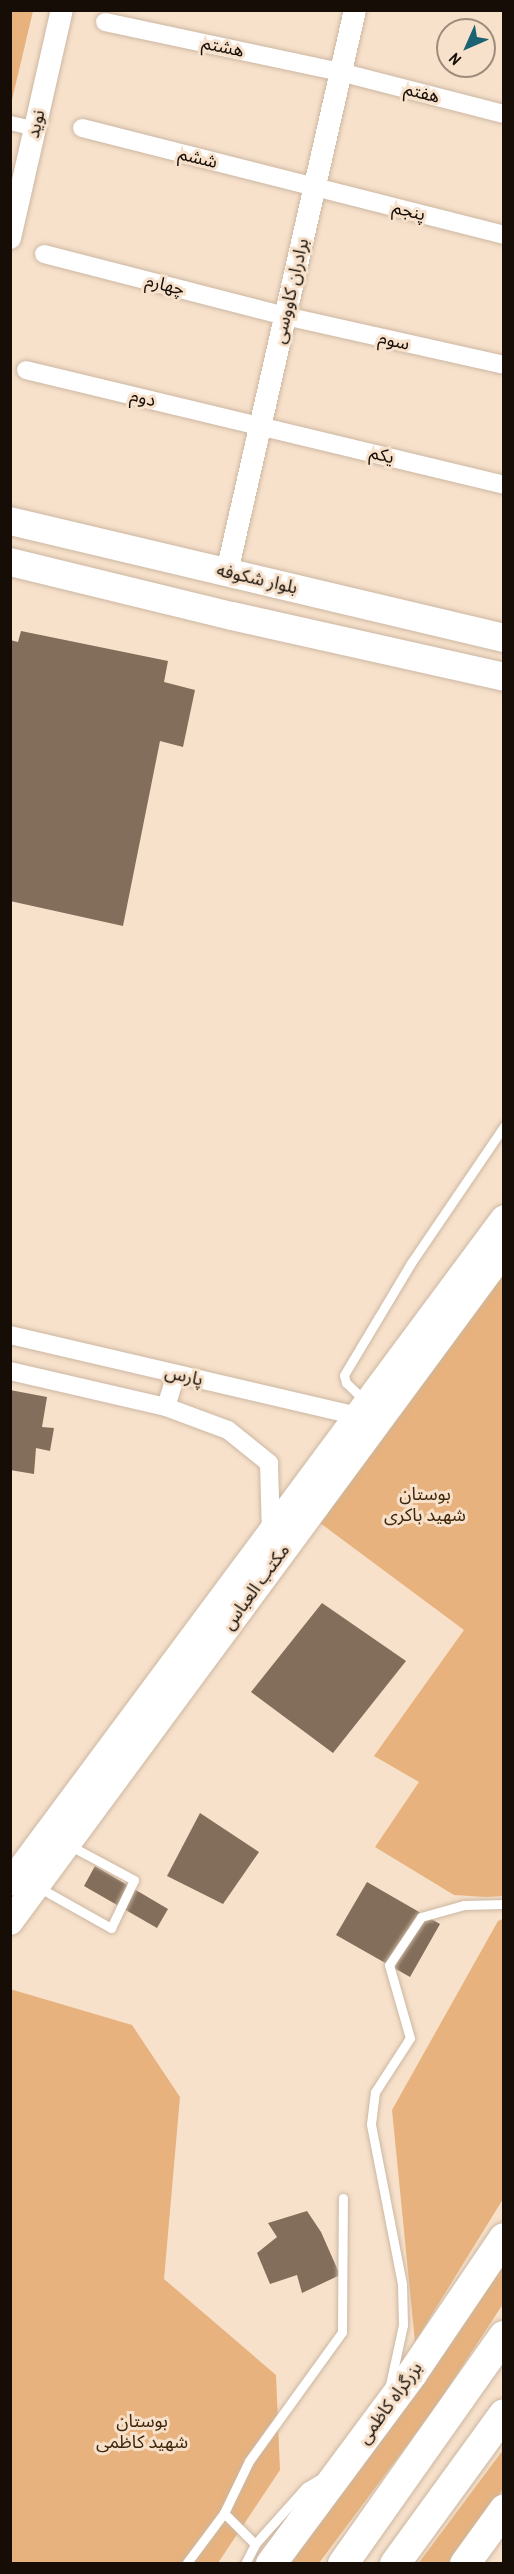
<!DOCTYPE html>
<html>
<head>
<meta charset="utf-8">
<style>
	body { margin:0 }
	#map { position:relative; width:514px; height:2574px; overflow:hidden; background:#f7e1cb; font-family:"Archivo Narrow","Noto Sans Arabic",sans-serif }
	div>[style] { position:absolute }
	.green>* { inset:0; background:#e7b27d }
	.building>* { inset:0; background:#826e5b }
	.roads { filter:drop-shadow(0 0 2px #ccb7a2) drop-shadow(0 0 2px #ccb7a2) }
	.service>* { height:9px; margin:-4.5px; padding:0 4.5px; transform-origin:4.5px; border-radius:4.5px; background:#fff }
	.pedestrian>* { height:14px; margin:-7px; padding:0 7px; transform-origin:7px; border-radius:7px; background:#fff }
	.minor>* { height:18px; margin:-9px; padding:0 9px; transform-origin:9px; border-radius:9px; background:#fff }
	.tertiary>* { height:22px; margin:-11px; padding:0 11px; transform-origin:11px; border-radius:11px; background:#fff }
	.secondary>* { height:26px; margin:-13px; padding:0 13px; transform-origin:13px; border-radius:13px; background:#fff }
	.primary>* { height:28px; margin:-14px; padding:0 14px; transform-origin:14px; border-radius:14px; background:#fff }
	.trunk>* { height:30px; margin:-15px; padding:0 15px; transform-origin:15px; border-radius:15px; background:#fff }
	span { translate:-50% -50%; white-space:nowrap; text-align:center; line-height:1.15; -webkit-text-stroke:6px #f7e1cb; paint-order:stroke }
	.street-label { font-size:18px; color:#150d06 }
	.park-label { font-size:18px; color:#3e260a }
	.frame { position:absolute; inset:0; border:12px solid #150d06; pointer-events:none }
	.north { position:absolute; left:436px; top:18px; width:60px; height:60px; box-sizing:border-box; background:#f7e1cb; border:2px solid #9d8c7c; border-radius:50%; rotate:225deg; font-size:16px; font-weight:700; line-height:24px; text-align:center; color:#150d06 }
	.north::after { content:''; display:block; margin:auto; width:21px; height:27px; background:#1b6272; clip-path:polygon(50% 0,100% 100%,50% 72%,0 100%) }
</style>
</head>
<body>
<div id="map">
	<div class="green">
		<i style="clip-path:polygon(11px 10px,33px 11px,11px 104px,10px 11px)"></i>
		<i style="clip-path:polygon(503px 1265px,503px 1896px,486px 1897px,454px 1895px,375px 1847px,419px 1782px,374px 1756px,464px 1630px,316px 1520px)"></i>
		<i style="clip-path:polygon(503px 1919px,503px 2199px,415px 2342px,392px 2110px,498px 1921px)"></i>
		<i style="clip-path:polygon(10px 1989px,132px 2025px,180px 2097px,164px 2279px,276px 2375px,280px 2470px,218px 2563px,11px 2563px)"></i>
		<i style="clip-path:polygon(503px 2256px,503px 2304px,435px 2408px,319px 2563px,282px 2564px)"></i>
		<i style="clip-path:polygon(503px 2450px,503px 2489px,461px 2548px,450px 2563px,418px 2564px)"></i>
	</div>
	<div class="building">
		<i style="clip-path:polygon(21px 631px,168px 661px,164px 682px,195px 690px,183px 747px,160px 741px,123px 926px,10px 901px,10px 640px,18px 642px)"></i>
		<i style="clip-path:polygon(10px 1390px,47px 1397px,42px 1427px,54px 1428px,50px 1451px,36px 1448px,34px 1474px,10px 1470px)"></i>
		<i style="clip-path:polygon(322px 1603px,406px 1661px,333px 1753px,251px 1692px)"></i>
		<i style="clip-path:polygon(200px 1813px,259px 1852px,223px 1904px,167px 1876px)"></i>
		<i style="clip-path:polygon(95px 1866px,168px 1909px,157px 1928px,84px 1886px)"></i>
		<i style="clip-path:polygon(367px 1882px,440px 1924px,410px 1977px,336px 1935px)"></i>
		<i style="clip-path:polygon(307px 2211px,321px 2232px,340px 2275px,302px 2293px,297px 2275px,270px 2284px,257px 2253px,277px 2237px,268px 2223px)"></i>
	</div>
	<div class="roads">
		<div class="service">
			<i style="left:366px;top:1402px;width:28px;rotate:-136deg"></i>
			<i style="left:346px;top:1383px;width:8px;rotate:-104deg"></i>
			<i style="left:344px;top:1375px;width:131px;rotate:-59.1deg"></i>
			<i style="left:411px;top:1263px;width:166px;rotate:-55.8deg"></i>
			<i style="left:38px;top:1887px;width:84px;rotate:29.3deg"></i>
			<i style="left:111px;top:1928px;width:53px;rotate:-64.4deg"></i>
			<i style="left:134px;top:1880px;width:74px;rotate:-151.7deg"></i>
			<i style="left:390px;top:2385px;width:61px;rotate:-77.8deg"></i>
			<i style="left:403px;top:2325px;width:41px;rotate:-91.4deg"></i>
			<i style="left:402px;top:2284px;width:163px;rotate:-101deg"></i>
			<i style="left:371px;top:2124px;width:32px;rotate:-83deg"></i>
			<i style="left:375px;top:2092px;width:64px;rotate:-57.1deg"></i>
			<i style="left:410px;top:2038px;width:76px;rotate:-106deg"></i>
			<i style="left:389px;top:1965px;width:58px;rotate:-56.3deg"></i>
			<i style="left:421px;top:1917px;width:45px;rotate:-15.6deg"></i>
			<i style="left:464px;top:1905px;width:40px;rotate:-1.4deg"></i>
			<i style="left:255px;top:2544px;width:44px;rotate:-135deg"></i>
			<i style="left:224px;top:2513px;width:58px;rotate:-64.3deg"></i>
			<i style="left:249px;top:2461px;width:159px;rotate:-54.2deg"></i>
			<i style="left:342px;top:2332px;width:134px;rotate:-89.6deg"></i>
			<i style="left:186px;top:2564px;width:64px;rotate:-53.3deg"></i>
			<i style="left:245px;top:2564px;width:22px;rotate:-63deg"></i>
			<i style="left:255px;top:2544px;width:76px;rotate:-48.2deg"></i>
			<i style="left:306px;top:2487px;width:17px;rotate:-31deg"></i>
		</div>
		<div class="pedestrian">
			<i style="left:10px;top:123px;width:26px;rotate:13deg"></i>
		</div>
		<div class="minor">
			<i style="left:105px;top:22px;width:240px;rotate:12deg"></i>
			<i style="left:340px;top:72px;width:169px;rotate:14.4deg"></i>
			<i style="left:82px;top:128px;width:435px;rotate:14.2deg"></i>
			<i style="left:44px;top:254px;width:249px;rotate:14.4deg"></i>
			<i style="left:285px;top:316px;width:224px;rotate:12.6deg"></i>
			<i style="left:26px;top:370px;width:492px;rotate:13.5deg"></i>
			<i style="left:10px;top:1335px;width:357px;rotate:13.1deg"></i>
			<i style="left:358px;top:1416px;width:7px;rotate:34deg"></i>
			<i style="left:10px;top:1371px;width:160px;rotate:13deg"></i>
			<i style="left:166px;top:1407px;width:66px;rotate:20.4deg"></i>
			<i style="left:228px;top:1430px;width:53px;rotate:38.8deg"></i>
			<i style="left:269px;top:1463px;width:71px;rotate:88.4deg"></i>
			<i style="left:166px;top:1407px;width:34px;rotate:-73deg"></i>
		</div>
		<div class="tertiary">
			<i style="left:10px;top:238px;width:234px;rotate:-77.2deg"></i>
			<i style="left:227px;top:572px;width:576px;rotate:-77.17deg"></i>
		</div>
		<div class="secondary">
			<i style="left:10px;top:1883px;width:828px;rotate:-53.39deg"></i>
			<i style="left:10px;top:1922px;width:832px;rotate:-53.6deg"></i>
		</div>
		<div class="primary">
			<i style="left:10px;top:521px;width:508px;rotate:13.32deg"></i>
			<i style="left:10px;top:562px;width:228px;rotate:13.7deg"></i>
			<i style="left:232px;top:616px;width:279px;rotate:12.6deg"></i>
		</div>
		<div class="trunk">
			<i style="left:271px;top:2564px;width:237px;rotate:-53.4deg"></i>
			<i style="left:412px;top:2374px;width:164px;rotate:-55.9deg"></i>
			<i style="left:343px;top:2564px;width:279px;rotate:-54.8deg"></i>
			<i style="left:395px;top:2564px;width:185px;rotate:-54deg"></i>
			<i style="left:465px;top:2564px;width:67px;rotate:-54.2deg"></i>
		</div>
	</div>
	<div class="street-label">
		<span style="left:223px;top:47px;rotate:12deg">هشتم</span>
		<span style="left:422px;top:93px;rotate:14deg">هفتم</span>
		<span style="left:36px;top:124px;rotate:-77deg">نوید</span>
		<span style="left:198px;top:158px;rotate:14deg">ششم</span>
		<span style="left:409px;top:211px;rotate:14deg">پنجم</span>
		<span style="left:165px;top:285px;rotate:14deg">چهارم</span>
		<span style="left:291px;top:291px;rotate:-77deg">برادران کاووسی</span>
		<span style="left:394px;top:341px;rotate:13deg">سوم</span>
		<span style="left:143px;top:398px;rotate:13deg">دوم</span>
		<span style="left:382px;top:455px;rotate:14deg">یکم</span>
		<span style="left:257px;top:579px;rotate:13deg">بلوار شکوفه</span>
		<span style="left:184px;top:1376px;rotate:13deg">پارس</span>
		<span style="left:256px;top:1587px;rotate:-54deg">مکتب العباس</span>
		<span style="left:390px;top:2403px;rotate:-54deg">بزرگراه کاظمی</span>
	</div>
	<div class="park-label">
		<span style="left:425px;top:1505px">بوستان<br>شهید باکری</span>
		<span style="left:142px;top:2432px">بوستان<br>شهید کاظمی</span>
	</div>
	<div class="frame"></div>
	<div class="north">N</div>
</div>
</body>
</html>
